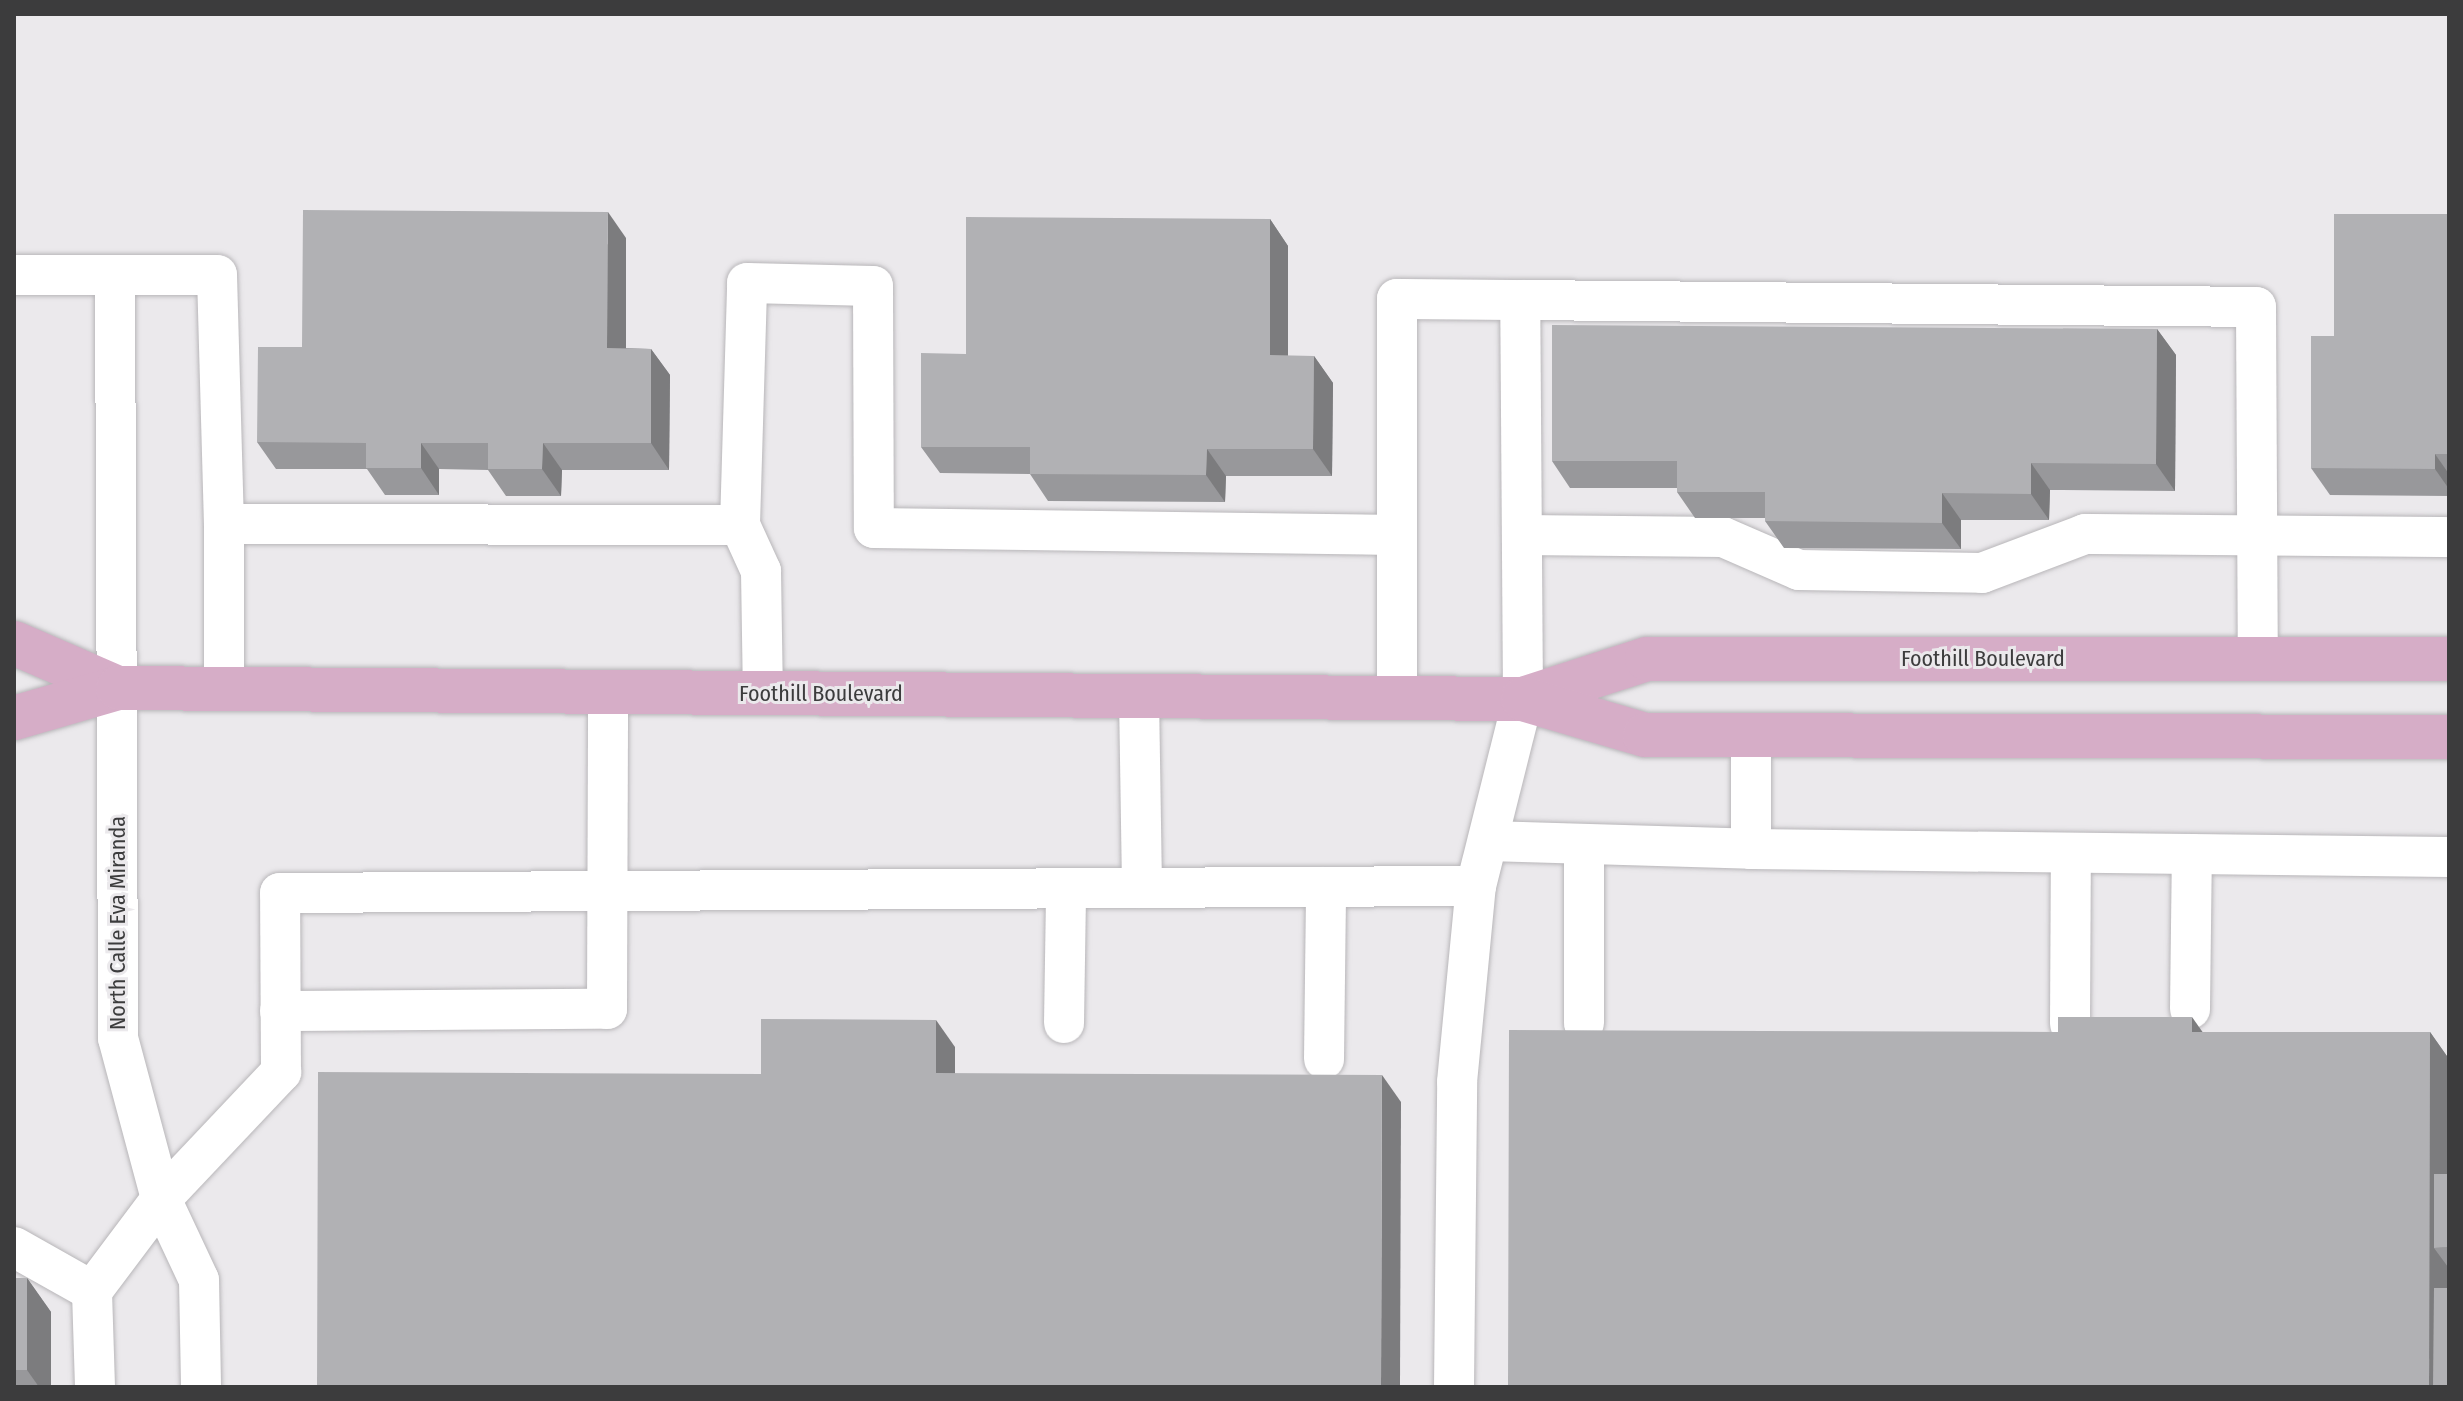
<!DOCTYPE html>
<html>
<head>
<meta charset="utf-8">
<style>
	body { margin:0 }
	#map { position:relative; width:2463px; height:1401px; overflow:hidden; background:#ebe9ec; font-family:"Fira Sans Condensed",sans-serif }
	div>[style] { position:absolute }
	.roads { filter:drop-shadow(0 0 2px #b8b6b9) drop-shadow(0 0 2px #b8b6b9) }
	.minor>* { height:40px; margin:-20px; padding:0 20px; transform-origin:20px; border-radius:20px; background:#fff }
	.major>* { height:44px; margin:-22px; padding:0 22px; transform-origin:22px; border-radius:22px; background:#d6adc7 }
	.wall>* { inset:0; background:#98989b }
	.shaded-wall>* { inset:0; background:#7c7c7e }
	.building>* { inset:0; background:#b1b1b4 }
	span { translate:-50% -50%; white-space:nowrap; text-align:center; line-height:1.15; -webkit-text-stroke:6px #ebe9ec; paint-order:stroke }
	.street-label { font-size:22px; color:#3c3c3d }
	.frame { position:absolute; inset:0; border:16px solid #3c3c3d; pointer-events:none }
</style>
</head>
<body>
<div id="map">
	<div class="roads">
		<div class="minor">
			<i style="left:14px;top:275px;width:101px"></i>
			<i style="left:115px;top:275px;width:763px;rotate:89.77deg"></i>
			<i style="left:118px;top:1038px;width:167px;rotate:75deg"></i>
			<i style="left:161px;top:1199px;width:89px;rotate:64.9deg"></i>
			<i style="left:199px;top:1280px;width:107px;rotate:88.9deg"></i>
			<i style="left:115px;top:275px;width:102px"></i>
			<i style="left:217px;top:275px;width:249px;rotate:88.4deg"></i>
			<i style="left:224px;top:524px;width:516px;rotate:0.11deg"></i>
			<i style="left:740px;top:525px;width:51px;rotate:65.5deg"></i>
			<i style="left:761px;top:571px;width:122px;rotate:89.1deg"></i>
			<i style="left:1520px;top:300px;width:736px;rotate:0.54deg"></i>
			<i style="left:2256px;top:307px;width:352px;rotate:89.7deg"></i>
			<i style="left:740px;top:525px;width:242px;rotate:-88.3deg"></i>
			<i style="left:747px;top:283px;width:126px;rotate:1.4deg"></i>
			<i style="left:873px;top:286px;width:242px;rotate:89.8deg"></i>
			<i style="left:874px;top:528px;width:523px;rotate:0.77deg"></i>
			<i style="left:1397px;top:535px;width:163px;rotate:90deg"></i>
			<i style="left:1522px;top:535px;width:201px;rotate:0.6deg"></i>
			<i style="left:1723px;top:537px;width:83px;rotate:23.5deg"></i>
			<i style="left:1799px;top:570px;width:183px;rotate:0.9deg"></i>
			<i style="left:1982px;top:573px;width:110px;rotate:-20.7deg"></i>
			<i style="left:2085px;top:534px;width:364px;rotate:0.5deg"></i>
			<i style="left:224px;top:689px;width:165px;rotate:-90deg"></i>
			<i style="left:1139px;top:696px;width:192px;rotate:89.1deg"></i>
			<i style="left:1751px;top:735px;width:114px;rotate:90deg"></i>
			<i style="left:1751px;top:849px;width:698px;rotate:0.66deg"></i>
			<i style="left:1488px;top:841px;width:263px;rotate:1.7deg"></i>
			<i style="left:1584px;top:844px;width:179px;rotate:90deg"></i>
			<i style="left:2190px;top:1009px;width:155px;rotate:-89.3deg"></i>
			<i style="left:280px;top:1011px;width:327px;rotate:-0.4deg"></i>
			<i style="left:607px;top:1009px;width:316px;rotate:-89.8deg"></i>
			<i style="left:1064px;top:1023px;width:134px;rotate:-89.1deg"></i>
			<i style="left:2070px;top:1024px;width:171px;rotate:-89.7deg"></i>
			<i style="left:1324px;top:1059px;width:172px;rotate:-89.3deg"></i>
			<i style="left:14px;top:1247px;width:90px;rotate:29.4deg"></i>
			<i style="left:95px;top:1387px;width:96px;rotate:-91.8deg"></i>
			<i style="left:92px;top:1291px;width:115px;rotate:-53.1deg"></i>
			<i style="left:161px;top:1199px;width:175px;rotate:-46.6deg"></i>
			<i style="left:281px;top:1072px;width:179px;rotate:-90.3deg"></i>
			<i style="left:280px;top:893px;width:1196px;rotate:-0.34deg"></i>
			<i style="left:1476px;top:886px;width:193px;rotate:-75.9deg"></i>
			<i style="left:1523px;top:699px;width:399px;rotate:-90.4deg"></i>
			<i style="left:1520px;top:300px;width:123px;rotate:-179.5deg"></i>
			<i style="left:1397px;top:299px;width:236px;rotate:90deg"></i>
			<i style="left:1454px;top:1387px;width:305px;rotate:-89.4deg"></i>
			<i style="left:1457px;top:1082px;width:197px;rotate:-84.5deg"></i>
		</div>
		<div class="major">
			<i style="left:14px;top:643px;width:113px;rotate:23.4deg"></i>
			<i style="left:1523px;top:699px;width:130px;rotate:-17.9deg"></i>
			<i style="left:1647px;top:659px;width:802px"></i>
			<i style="left:14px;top:718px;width:108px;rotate:-16.1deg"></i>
			<i style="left:118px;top:688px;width:1405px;rotate:0.45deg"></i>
			<i style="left:1523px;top:699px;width:127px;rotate:16.4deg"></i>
			<i style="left:1645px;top:735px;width:804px;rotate:0.14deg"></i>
		</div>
	</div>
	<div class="wall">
		<i style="clip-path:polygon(2449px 214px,2449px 496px,2330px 495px,2311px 468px,2334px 336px)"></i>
		<i style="clip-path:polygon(1270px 219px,1288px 246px,1288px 356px,1314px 356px,1333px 383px,1332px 476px,1226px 476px,1225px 502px,1048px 501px,1030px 474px,940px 473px,921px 447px,966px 354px)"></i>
		<i style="clip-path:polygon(626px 238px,626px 348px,651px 349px,670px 375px,669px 470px,562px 470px,561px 496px,506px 496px,488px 470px,439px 469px,439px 495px,385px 495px,367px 469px,276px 469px,257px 442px,302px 347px)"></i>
		<i style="clip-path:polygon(2157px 329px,2176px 355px,2175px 491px,2050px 490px,2049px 520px,1961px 520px,1961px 549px,1784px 548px,1765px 521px,1765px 518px,1695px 518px,1677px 492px,1677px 488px,1570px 488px,1552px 461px)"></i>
		<i style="clip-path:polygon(2202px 1032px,2430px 1032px,2449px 1059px,2449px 1387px)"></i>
		<i style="clip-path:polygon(14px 1278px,27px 1278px,51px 1312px,51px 1387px,14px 1387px)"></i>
	</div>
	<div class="shaded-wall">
		<i style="clip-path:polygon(608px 212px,626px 238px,626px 375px,607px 348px)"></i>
		<i style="clip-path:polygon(1270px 219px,1288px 246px,1288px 382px,1270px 355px)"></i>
		<i style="clip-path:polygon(2157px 329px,2176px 355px,2175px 491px,2156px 464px)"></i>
		<i style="clip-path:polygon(651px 349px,670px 375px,669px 470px,651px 443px)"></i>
		<i style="clip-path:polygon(1314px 356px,1333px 383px,1332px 476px,1313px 449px)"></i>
		<i style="clip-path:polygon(421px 443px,439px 469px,439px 495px,421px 468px)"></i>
		<i style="clip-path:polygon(543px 443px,562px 470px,561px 496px,542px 469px)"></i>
		<i style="clip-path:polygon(1207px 449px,1226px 476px,1225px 502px,1206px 475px)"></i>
		<i style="clip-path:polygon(2435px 454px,2449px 474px,2449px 489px,2435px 469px)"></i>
		<i style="clip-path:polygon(2031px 463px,2050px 490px,2049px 520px,2031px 494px)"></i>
		<i style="clip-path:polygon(1942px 493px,1961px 520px,1961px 549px,1942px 523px)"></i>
		<i style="clip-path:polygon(2192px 1017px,2211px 1044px,2192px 1032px)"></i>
		<i style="clip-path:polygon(936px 1020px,955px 1047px,955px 1100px,936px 1073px)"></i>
		<i style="clip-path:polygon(2430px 1032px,2449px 1059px,2448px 1247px,2434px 1248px,2448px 1267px,2448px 1387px,2429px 1387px)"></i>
		<i style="clip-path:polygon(1382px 1075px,1401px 1102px,1400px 1387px,1381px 1387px)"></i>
		<i style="clip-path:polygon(27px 1278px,51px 1312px,51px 1387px,39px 1387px,27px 1370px)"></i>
	</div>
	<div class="building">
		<i style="clip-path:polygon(303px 210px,608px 212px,607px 348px,651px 349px,651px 443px,543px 443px,542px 469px,488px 469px,488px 443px,421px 443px,421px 468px,366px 468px,366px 443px,257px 442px,258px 347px,302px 347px)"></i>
		<i style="clip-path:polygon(2334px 214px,2449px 214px,2449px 454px,2435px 454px,2435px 469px,2311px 468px,2311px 336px,2334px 336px)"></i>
		<i style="clip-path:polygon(966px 217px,1270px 219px,1270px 355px,1314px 356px,1313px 449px,1207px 449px,1206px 475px,1030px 474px,1030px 447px,921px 447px,921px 353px,966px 354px)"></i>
		<i style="clip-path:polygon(1552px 325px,2157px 329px,2156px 464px,2031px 463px,2031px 494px,1942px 493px,1942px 523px,1765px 521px,1765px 492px,1677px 492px,1677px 461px,1552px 461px)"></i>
		<i style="clip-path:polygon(2058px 1017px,2192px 1017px,2192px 1032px,2430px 1032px,2429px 1387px,1508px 1387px,1509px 1030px,2058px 1032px)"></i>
		<i style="clip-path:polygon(761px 1019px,936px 1020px,936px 1073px,1382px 1075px,1381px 1387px,317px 1387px,318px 1072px,761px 1074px)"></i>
		<i style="clip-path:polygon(2434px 1174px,2449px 1174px,2449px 1247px,2434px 1248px)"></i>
		<i style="clip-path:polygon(14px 1278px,27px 1278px,27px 1370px,14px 1370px)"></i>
		<i style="clip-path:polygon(2434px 1288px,2449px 1288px,2449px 1387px,2433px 1387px)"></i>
	</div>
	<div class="street-label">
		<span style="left:1983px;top:659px">Foothill Boulevard</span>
		<span style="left:821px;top:694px">Foothill Boulevard</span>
		<span style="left:118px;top:923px;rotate:-90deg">North Calle Eva Miranda</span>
	</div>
	<div class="frame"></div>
</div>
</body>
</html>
